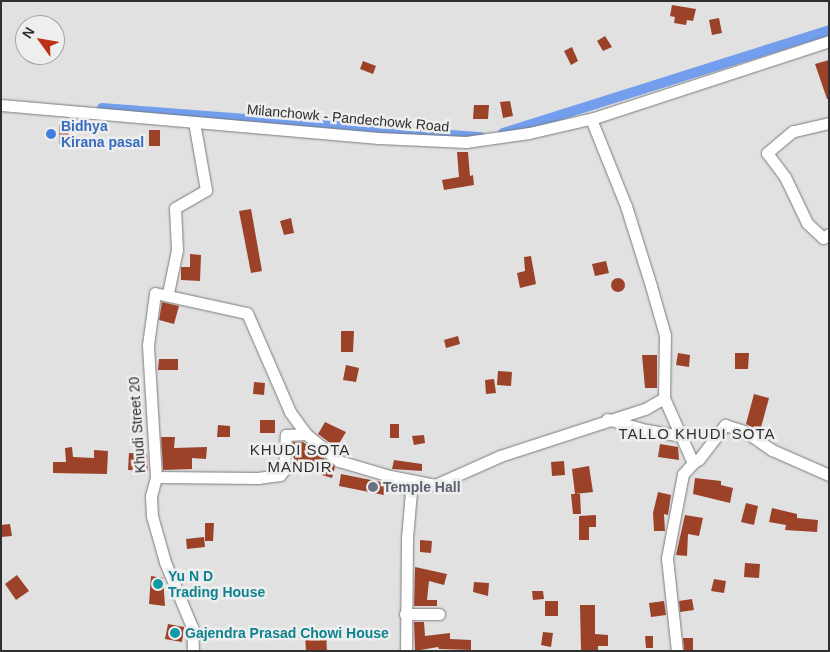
<!DOCTYPE html>
<html>
<head>
<meta charset="utf-8">
<style>
	body { margin:0 }
	#map { position:relative; width:830px; height:652px; overflow:hidden; background:#e1e1e2; font-family:Arial,sans-serif }
	div>[style] { position:absolute }
	.canal>* { height:10px; margin:-5px; padding:0 5px; transform-origin:5px; border-radius:5px; background:#729eed }
	.building>* { inset:0; background:#9b4229 }
	.round { border-radius:50% }
	.roads { filter:drop-shadow(0 0 1px #7a7a7b) drop-shadow(0 0 1px #7a7a7b) }
	.minor>* { height:11px; margin:-5.5px; padding:0 5.5px; transform-origin:5.5px; border-radius:5.5px; background:#fff }
	.dots>* { width:14px; height:14px; translate:-50% -50%; box-sizing:border-box; border:2px solid #eeeeef; border-radius:50% }
	span { translate:-50% -50%; white-space:nowrap; text-align:center; line-height:1.15; -webkit-text-stroke:5px #eeeeef; paint-order:stroke }
	.street-label { font-size:14px; color:#2f2f2f }
	.shop-label { font-size:14px; color:#366cbe; font-weight:700 }
	.left { translate:0 -50%; text-align:left }
	.worship-label { font-size:14px; color:#5b616d; font-weight:700 }
	.culture-label { font-size:14px; color:#0d838f; font-weight:700 }
	.neighbourhood-label { font-size:15px; color:#2f2f2f; letter-spacing:1px }
	.frame { position:absolute; inset:0; border:2px solid #2f2f2f; pointer-events:none }
	.north { position:absolute; left:15px; top:15px; width:50px; height:50px; box-sizing:border-box; background:#eeeeef; border:1px solid #a2a2a2; border-radius:50%; rotate:302deg; font-size:14px; font-weight:700; line-height:20px; text-align:center; color:#2f2f2f }
	.north::after { content:''; display:block; margin:auto; width:18px; height:22px; background:#bb3017; clip-path:polygon(50% 0,100% 100%,50% 72%,0 100%) }
</style>
</head>
<body>
<div id="map">
	<div class="canal">
		<i style="left:102px;top:108px;width:380px;rotate:4.4deg"></i>
		<i style="left:503px;top:133px;width:342px;rotate:-17.5deg"></i>
	</div>
	<div class="building">
		<i style="clip-path:polygon(672px 5px,696px 9px,693px 21px,687px 20px,686px 25px,674px 23px,675px 17px,670px 16px)"></i>
		<i style="clip-path:polygon(719px 18px,722px 33px,712px 35px,709px 20px)"></i>
		<i style="clip-path:polygon(605px 36px,612px 47px,603px 51px,597px 41px)"></i>
		<i style="clip-path:polygon(572px 47px,578px 61px,571px 65px,564px 51px)"></i>
		<i style="clip-path:polygon(829px 60px,829px 99px,827px 99px,815px 64px)"></i>
		<i style="clip-path:polygon(363px 61px,376px 66px,373px 74px,360px 69px)"></i>
		<i style="clip-path:polygon(510px 101px,513px 116px,503px 118px,500px 102px)"></i>
		<i style="clip-path:polygon(474px 105px,489px 105px,488px 119px,473px 119px)"></i>
		<i style="clip-path:polygon(68px 124px,69px 144px,59px 144px,59px 125px)"></i>
		<i style="clip-path:polygon(149px 130px,160px 130px,160px 146px,149px 146px)"></i>
		<i style="clip-path:polygon(457px 152px,468px 152px,470px 176px,473px 175px,474px 185px,444px 190px,442px 180px,459px 177px)"></i>
		<i style="clip-path:polygon(251px 209px,262px 271px,251px 273px,239px 211px)"></i>
		<i style="clip-path:polygon(291px 218px,294px 233px,284px 235px,280px 221px)"></i>
		<i style="clip-path:polygon(190px 254px,201px 255px,200px 281px,181px 280px,181px 267px,190px 267px)"></i>
		<i style="clip-path:polygon(531px 256px,536px 284px,520px 288px,517px 273px,525px 271px,524px 257px)"></i>
		<i style="clip-path:polygon(606px 261px,609px 273px,595px 276px,592px 264px)"></i>
		<i class="round" style="left:611px;top:278px;width:14px;height:14px"></i>
		<i style="clip-path:polygon(162px 302px,179px 306px,174px 324px,159px 320px)"></i>
		<i style="clip-path:polygon(341px 331px,354px 331px,353px 352px,341px 352px)"></i>
		<i style="clip-path:polygon(458px 336px,460px 344px,446px 348px,444px 340px)"></i>
		<i style="clip-path:polygon(678px 353px,690px 355px,689px 367px,676px 365px)"></i>
		<i style="clip-path:polygon(735px 353px,749px 353px,748px 369px,735px 369px)"></i>
		<i style="clip-path:polygon(642px 355px,657px 355px,657px 388px,645px 388px)"></i>
		<i style="clip-path:polygon(159px 359px,178px 359px,178px 370px,158px 370px)"></i>
		<i style="clip-path:polygon(346px 365px,359px 368px,356px 382px,343px 380px)"></i>
		<i style="clip-path:polygon(498px 371px,512px 372px,511px 386px,497px 385px)"></i>
		<i style="clip-path:polygon(494px 379px,496px 393px,486px 394px,485px 380px)"></i>
		<i style="clip-path:polygon(254px 382px,265px 383px,264px 395px,253px 394px)"></i>
		<i style="clip-path:polygon(754px 394px,769px 398px,760px 431px,746px 424px)"></i>
		<i style="clip-path:polygon(260px 420px,275px 420px,275px 433px,260px 433px)"></i>
		<i style="clip-path:polygon(325px 422px,346px 432px,337px 447px,347px 453px,346px 455px,318px 434px)"></i>
		<i style="clip-path:polygon(390px 424px,399px 424px,399px 438px,390px 438px)"></i>
		<i style="clip-path:polygon(218px 425px,230px 426px,230px 437px,217px 437px)"></i>
		<i style="clip-path:polygon(424px 435px,425px 443px,414px 445px,412px 436px)"></i>
		<i style="clip-path:polygon(161px 437px,175px 437px,174px 448px,207px 447px,206px 459px,192px 458px,192px 469px,163px 470px)"></i>
		<i style="clip-path:polygon(293px 442px,303px 442px,335px 467px,332px 478px,322px 475px,326px 463px,292px 467px)"></i>
		<i style="clip-path:polygon(660px 444px,678px 447px,679px 460px,658px 457px)"></i>
		<i style="clip-path:polygon(72px 447px,73px 457px,94px 458px,94px 450px,108px 451px,107px 474px,53px 473px,53px 462px,66px 462px,65px 448px)"></i>
		<i style="clip-path:polygon(129px 453px,147px 454px,148px 471px,128px 470px)"></i>
		<i style="clip-path:polygon(394px 460px,422px 464px,422px 471px,392px 469px)"></i>
		<i style="clip-path:polygon(564px 461px,565px 475px,552px 476px,551px 462px)"></i>
		<i style="clip-path:polygon(589px 466px,593px 492px,575px 494px,572px 469px)"></i>
		<i style="clip-path:polygon(341px 474px,386px 483px,384px 495px,339px 486px)"></i>
		<i style="clip-path:polygon(695px 478px,721px 481px,721px 485px,733px 488px,730px 503px,693px 494px)"></i>
		<i style="clip-path:polygon(658px 492px,671px 495px,668px 515px,664px 514px,665px 531px,654px 531px,653px 513px)"></i>
		<i style="clip-path:polygon(571px 494px,580px 494px,581px 514px,573px 514px)"></i>
		<i style="clip-path:polygon(746px 503px,758px 506px,754px 525px,741px 522px)"></i>
		<i style="clip-path:polygon(772px 508px,797px 514px,797px 518px,818px 520px,817px 532px,785px 530px,786px 525px,769px 522px)"></i>
		<i style="clip-path:polygon(596px 515px,596px 527px,589px 527px,589px 540px,579px 540px,579px 516px)"></i>
		<i style="clip-path:polygon(685px 515px,703px 518px,699px 536px,688px 534px,687px 556px,676px 555px)"></i>
		<i style="clip-path:polygon(205px 523px,214px 523px,213px 541px,205px 541px)"></i>
		<i style="clip-path:polygon(10px 524px,12px 536px,1px 537px,1px 525px)"></i>
		<i style="clip-path:polygon(204px 537px,205px 547px,187px 549px,186px 539px)"></i>
		<i style="clip-path:polygon(420px 540px,432px 541px,431px 553px,420px 552px)"></i>
		<i style="clip-path:polygon(745px 563px,760px 564px,759px 578px,744px 577px)"></i>
		<i style="clip-path:polygon(415px 567px,447px 574px,444px 585px,429px 581px,427px 600px,437px 600px,437px 606px,414px 606px)"></i>
		<i style="clip-path:polygon(17px 575px,29px 591px,16px 600px,5px 584px)"></i>
		<i style="clip-path:polygon(151px 576px,163px 578px,165px 606px,149px 604px)"></i>
		<i style="clip-path:polygon(714px 579px,726px 581px,724px 593px,711px 591px)"></i>
		<i style="clip-path:polygon(474px 582px,489px 583px,488px 596px,473px 592px)"></i>
		<i style="clip-path:polygon(532px 591px,543px 591px,544px 599px,533px 600px)"></i>
		<i style="clip-path:polygon(692px 599px,694px 610px,680px 612px,679px 601px)"></i>
		<i style="clip-path:polygon(545px 601px,558px 601px,558px 616px,545px 616px)"></i>
		<i style="clip-path:polygon(664px 601px,666px 615px,651px 617px,649px 603px)"></i>
		<i style="clip-path:polygon(580px 605px,595px 605px,595px 634px,608px 635px,608px 646px,598px 646px,598px 651px,581px 651px)"></i>
		<i style="clip-path:polygon(414px 622px,424px 622px,425px 636px,450px 633px,450px 639px,471px 640px,471px 650px,439px 649px,438px 647px,415px 651px)"></i>
		<i style="clip-path:polygon(168px 624px,184px 627px,182px 642px,165px 639px)"></i>
		<i style="clip-path:polygon(543px 632px,553px 633px,551px 647px,541px 645px)"></i>
		<i style="clip-path:polygon(326px 634px,327px 651px,306px 651px,305px 635px)"></i>
		<i style="clip-path:polygon(645px 636px,653px 636px,653px 648px,646px 648px)"></i>
		<i style="clip-path:polygon(683px 638px,693px 638px,693px 651px,684px 651px)"></i>
	</div>
	<div class="roads">
		<div class="minor">
			<i style="left:1px;top:105px;width:379px;rotate:5deg"></i>
			<i style="left:379px;top:138px;width:87px;rotate:2.6deg"></i>
			<i style="left:466px;top:142px;width:64px;rotate:-8.1deg"></i>
			<i style="left:529px;top:133px;width:67px;rotate:-13deg"></i>
			<i style="left:594px;top:118px;width:247px;rotate:-18.1deg"></i>
			<i style="left:591px;top:119px;width:94px;rotate:68.1deg"></i>
			<i style="left:626px;top:206px;width:84px;rotate:72.6deg"></i>
			<i style="left:651px;top:286px;width:51px;rotate:74.1deg"></i>
			<i style="left:665px;top:335px;width:63px;rotate:90.9deg"></i>
			<i style="left:664px;top:398px;width:71px;rotate:66deg"></i>
			<i style="left:693px;top:463px;width:15px;rotate:132deg"></i>
			<i style="left:683px;top:474px;width:86px;rotate:100.8deg"></i>
			<i style="left:667px;top:558px;width:94px;rotate:83.9deg"></i>
			<i style="left:829px;top:123px;width:37px;rotate:167deg"></i>
			<i style="left:793px;top:131px;width:34px;rotate:140deg"></i>
			<i style="left:767px;top:153px;width:30px;rotate:53deg"></i>
			<i style="left:785px;top:177px;width:51px;rotate:64.4deg"></i>
			<i style="left:807px;top:223px;width:22px;rotate:43deg"></i>
			<i style="left:823px;top:238px;width:7px;rotate:-34deg"></i>
			<i style="left:168px;top:293px;width:44px;rotate:-78.2deg"></i>
			<i style="left:177px;top:250px;width:42px;rotate:-92.7deg"></i>
			<i style="left:175px;top:208px;width:36px;rotate:-30deg"></i>
			<i style="left:206px;top:190px;width:69px;rotate:-100deg"></i>
			<i style="left:607px;top:419px;width:35px;rotate:16deg"></i>
			<i style="left:641px;top:429px;width:42px;rotate:9.7deg"></i>
			<i style="left:693px;top:463px;width:7px;rotate:-34deg"></i>
			<i style="left:699px;top:459px;width:43px;rotate:-52.6deg"></i>
			<i style="left:725px;top:425px;width:22px;rotate:18deg"></i>
			<i style="left:746px;top:432px;width:32px;rotate:35deg"></i>
			<i style="left:772px;top:450px;width:62px;rotate:23.7deg"></i>
			<i style="left:156px;top:477px;width:102px;rotate:0.6deg"></i>
			<i style="left:258px;top:478px;width:22px;rotate:-8deg"></i>
			<i style="left:280px;top:475px;width:6px;rotate:-51deg"></i>
			<i style="left:284px;top:470px;width:35px;rotate:-87deg"></i>
			<i style="left:286px;top:435px;width:20px;rotate:-3deg"></i>
			<i style="left:394px;top:479px;width:21px;rotate:37deg"></i>
			<i style="left:411px;top:492px;width:46px;rotate:95deg"></i>
			<i style="left:407px;top:538px;width:113px;rotate:90.5deg"></i>
			<i style="left:405px;top:614px;width:34px"></i>
			<i style="left:193px;top:651px;width:24px;rotate:-92deg"></i>
			<i style="left:192px;top:627px;width:70px;rotate:-112.6deg"></i>
			<i style="left:165px;top:562px;width:48px;rotate:-105.8deg"></i>
			<i style="left:152px;top:516px;width:20px;rotate:-93deg"></i>
			<i style="left:151px;top:496px;width:20px;rotate:-75deg"></i>
			<i style="left:156px;top:477px;width:132px;rotate:-93.5deg"></i>
			<i style="left:148px;top:345px;width:52px;rotate:-82.3deg"></i>
			<i style="left:155px;top:293px;width:94px;rotate:12.3deg"></i>
			<i style="left:247px;top:313px;width:108px;rotate:66.5deg"></i>
			<i style="left:290px;top:412px;width:27px;rotate:54deg"></i>
			<i style="left:306px;top:434px;width:43px;rotate:39.3deg"></i>
			<i style="left:339px;top:461px;width:53px;rotate:16.4deg"></i>
			<i style="left:390px;top:476px;width:46px;rotate:11.3deg"></i>
			<i style="left:435px;top:485px;width:71px;rotate:-24deg"></i>
			<i style="left:500px;top:456px;width:152px;rotate:-18deg"></i>
			<i style="left:645px;top:409px;width:22px;rotate:-30deg"></i>
		</div>
	</div>
	<div class="dots">
		<i style="left:51px;top:134px;background:#3f7fe0"></i>
		<i style="left:373px;top:487px;background:#6b7280"></i>
		<i style="left:158px;top:584px;background:#0f9aa8"></i>
		<i style="left:175px;top:633px;background:#0f9aa8"></i>
	</div>
	<div class="street-label">
		<span style="left:348px;top:118px;rotate:5deg">Milanchowk - Pandechowk Road</span>
		<span style="left:137px;top:425px;rotate:-94deg">Khudi Street 20</span>
	</div>
	<div class="shop-label">
		<span class="left" style="left:61px;top:134px">Bidhya<br>Kirana pasal</span>
	</div>
	<div class="worship-label">
		<span class="left" style="left:383px;top:487px">Temple Hall</span>
	</div>
	<div class="culture-label">
		<span class="left" style="left:168px;top:584px">Yu N D<br>Trading House</span>
		<span class="left" style="left:185px;top:633px">Gajendra Prasad Chowi House</span>
	</div>
	<div class="neighbourhood-label">
		<span style="left:697px;top:434px">TALLO KHUDI SOTA</span>
		<span style="left:300px;top:458px">KHUDI SOTA<br>MANDIR</span>
	</div>
	<div class="frame"></div>
	<div class="north">N</div>
</div>
</body>
</html>
